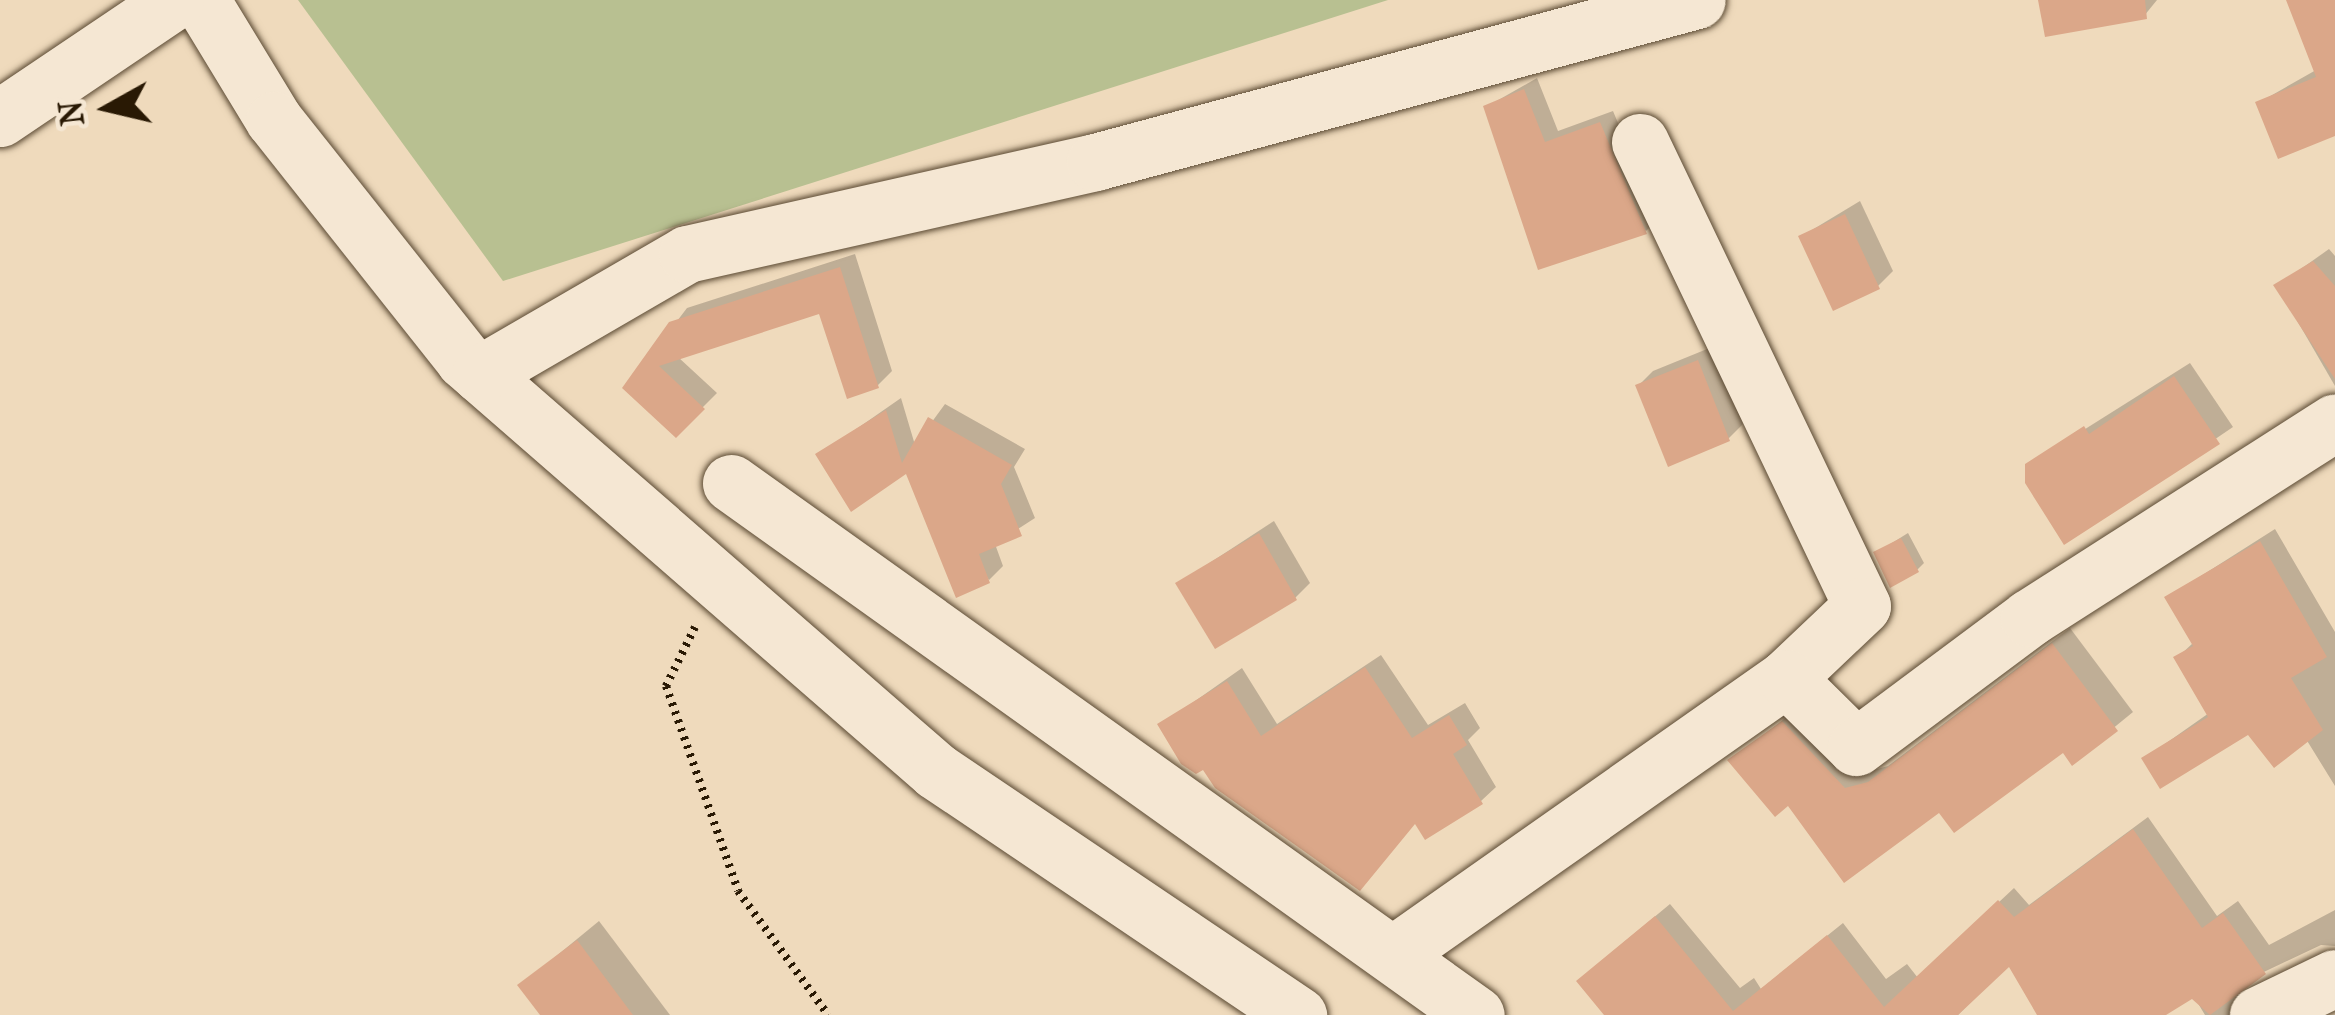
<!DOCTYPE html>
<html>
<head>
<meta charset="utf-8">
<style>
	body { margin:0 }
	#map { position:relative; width:2335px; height:1015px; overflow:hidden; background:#efdabc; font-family:"IM FELL French Canon",serif }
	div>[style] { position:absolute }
	.green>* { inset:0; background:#b8c091 }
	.shadow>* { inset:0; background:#0003 }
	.building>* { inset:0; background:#dba789 }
	.path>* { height:8px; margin-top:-4px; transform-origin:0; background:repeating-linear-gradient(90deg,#291904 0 3px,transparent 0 9px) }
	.roads { filter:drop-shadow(0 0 3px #5a4932) drop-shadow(0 0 3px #5a4932) }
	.minor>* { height:57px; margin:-28.5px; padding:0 28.5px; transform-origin:28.5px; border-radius:28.5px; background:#f5e7d3 }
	span { translate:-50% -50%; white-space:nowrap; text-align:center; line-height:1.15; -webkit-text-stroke:9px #f5e7d3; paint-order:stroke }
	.north { position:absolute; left:48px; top:48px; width:120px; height:120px; -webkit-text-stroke:9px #f5e7d3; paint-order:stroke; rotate:262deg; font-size:33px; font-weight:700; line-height:48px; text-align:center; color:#291904 }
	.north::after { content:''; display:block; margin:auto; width:42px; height:54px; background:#291904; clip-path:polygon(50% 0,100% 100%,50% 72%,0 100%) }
</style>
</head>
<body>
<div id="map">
	<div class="green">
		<i style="clip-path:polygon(298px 0,1388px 0,503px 281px)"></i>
	</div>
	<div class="shadow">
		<i style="clip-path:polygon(2042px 0,2157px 0,2144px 16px)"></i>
		<i style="clip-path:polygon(2288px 0,2335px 0,2335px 132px,2258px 103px,2316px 70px)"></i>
		<i style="clip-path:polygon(1537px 78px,1558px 131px,1613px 111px,1658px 219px,1646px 231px,1486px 107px)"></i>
		<i style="clip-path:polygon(1860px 201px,1893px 271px,1878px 286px,1802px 236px)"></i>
		<i style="clip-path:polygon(2329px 249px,2335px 256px,2335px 386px,2277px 286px)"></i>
		<i style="clip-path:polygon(855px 254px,892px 371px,877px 386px,821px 310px,678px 357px,717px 393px,676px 434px,626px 388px,687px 308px)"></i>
		<i style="clip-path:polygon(1712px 347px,1743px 424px,1728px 439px,1638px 386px,1653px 371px)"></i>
		<i style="clip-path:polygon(2190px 363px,2233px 427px,2065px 541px,2028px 465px)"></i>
		<i style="clip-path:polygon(901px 398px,915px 445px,945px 404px,1025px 449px,1014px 467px,1035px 518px,995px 544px,1003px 566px,989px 580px,907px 469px,819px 455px)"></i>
		<i style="clip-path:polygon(1274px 521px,1310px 583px,1295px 598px,1179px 583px)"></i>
		<i style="clip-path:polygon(2275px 529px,2335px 632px,2335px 786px,2306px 739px,2249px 731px,2145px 758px,2209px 713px,2177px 658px,2194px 642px,2168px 597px)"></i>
		<i style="clip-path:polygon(1908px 533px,1924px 563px,1917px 570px,1876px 553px)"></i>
		<i style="clip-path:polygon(2070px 628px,2133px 712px,2073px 761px,2063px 749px,1940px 809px,1789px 802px,1731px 760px,1801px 706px,1863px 773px,1888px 766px)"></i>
		<i style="clip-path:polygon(1381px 655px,1428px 725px,1465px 703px,1480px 728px,1468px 740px,1496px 787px,1481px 801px,1417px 821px,1203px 766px,1161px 725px,1242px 668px,1277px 724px)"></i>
		<i style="clip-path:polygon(2148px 817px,2217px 916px,2238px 901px,2269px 945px,2335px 910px,2335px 946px,2321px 945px,2249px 979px,2238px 995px,2242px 1015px,2205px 1015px,2193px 995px,2161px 1015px,2041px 1015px,2010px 962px,1958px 1015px,1608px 1015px,1594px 967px,1670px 904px,1740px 988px,1754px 978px,1761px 989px,1843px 923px,1886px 979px,1907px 964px,1918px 978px,2014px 888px,2029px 905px)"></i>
		<i style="clip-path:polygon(599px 921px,670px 1015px,544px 1015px,521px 985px)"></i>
	</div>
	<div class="building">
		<i style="clip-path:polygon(2038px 0,2145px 0,2147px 19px,2045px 37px)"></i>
		<i style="clip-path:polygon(2286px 0,2335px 0,2335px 136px,2278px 159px,2255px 102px,2316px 77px)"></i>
		<i style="clip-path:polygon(1524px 89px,1545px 142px,1600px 122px,1647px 234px,1538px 270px,1483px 106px)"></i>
		<i style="clip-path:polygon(1845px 214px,1880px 289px,1833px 311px,1798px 236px)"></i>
		<i style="clip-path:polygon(2313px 261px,2335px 286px,2335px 379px,2273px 285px)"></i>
		<i style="clip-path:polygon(840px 267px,879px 388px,847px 399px,819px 314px,659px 366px,705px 409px,676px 438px,622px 388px,669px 322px)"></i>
		<i style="clip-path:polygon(1698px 360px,1730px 441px,1668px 467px,1635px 385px)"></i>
		<i style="clip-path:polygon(2174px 376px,2220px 444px,2064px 545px,2025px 483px,2025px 464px,2084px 426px,2089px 434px)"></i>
		<i style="clip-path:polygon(886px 410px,902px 463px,928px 417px,1012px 465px,1001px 484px,1022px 536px,979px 554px,990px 583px,956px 598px,906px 474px,851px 512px,815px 454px)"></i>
		<i style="clip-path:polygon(1259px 533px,1297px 600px,1215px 649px,1175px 583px)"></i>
		<i style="clip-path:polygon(1901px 538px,1919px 572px,1890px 588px,1873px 552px)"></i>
		<i style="clip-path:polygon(2260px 541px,2327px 657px,2291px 678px,2323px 730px,2274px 768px,2248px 735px,2160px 789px,2141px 758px,2208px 717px,2173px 657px,2193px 646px,2164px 597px)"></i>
		<i style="clip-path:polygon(2052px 643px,2118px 731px,2072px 766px,2063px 753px,1954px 833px,1939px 813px,1844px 883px,1788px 806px,1775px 817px,1727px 760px,1782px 721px,1845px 788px,1868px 782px)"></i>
		<i style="clip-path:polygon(1365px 667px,1412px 738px,1449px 715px,1467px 745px,1453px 754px,1483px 804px,1425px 840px,1415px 824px,1360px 891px,1215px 788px,1203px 770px,1196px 774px,1181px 764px,1157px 724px,1227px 681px,1261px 736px)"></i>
		<i style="clip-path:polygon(2133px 829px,2202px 928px,2223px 913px,2266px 974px,2210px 1015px,2192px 999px,2166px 1015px,2037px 1015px,2009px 967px,1958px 1015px,1604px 1015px,1576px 981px,1655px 916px,1733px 1011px,1827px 935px,1884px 1007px,1998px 900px,2014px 917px)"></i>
		<i style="clip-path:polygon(577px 940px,633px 1015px,540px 1015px,517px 985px)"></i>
	</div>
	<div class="path">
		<i style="left:695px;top:627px;width:66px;rotate:116.2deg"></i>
		<i style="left:666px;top:686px;width:217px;rotate:70.6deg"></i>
		<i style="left:738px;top:891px;width:153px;rotate:54deg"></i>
	</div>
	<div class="roads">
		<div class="minor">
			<i style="left:201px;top:0;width:140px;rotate:58.7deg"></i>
			<i style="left:274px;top:120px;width:306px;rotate:51.6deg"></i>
			<i style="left:464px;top:360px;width:626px;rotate:41.05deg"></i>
			<i style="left:936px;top:771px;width:437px;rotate:34deg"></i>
			<i style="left:0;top:118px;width:211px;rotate:-34deg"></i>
			<i style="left:1640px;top:142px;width:514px;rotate:64.43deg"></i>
			<i style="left:1862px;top:606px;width:105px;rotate:136.5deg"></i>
			<i style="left:480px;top:374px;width:239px;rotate:-30.1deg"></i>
			<i style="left:687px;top:254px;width:418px;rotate:-12.7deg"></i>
			<i style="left:1095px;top:162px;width:623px;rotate:-15.06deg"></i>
			<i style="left:731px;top:483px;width:915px;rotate:35.53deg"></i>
			<i style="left:1395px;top:953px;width:478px;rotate:-35.1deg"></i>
			<i style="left:1786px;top:678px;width:98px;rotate:44.6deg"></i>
			<i style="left:1856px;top:747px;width:216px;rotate:-36.7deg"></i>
			<i style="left:2029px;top:618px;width:363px;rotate:-32.6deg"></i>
			<i style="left:2258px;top:1015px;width:85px;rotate:-25.7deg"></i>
		</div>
	</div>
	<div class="north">N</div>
</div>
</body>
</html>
